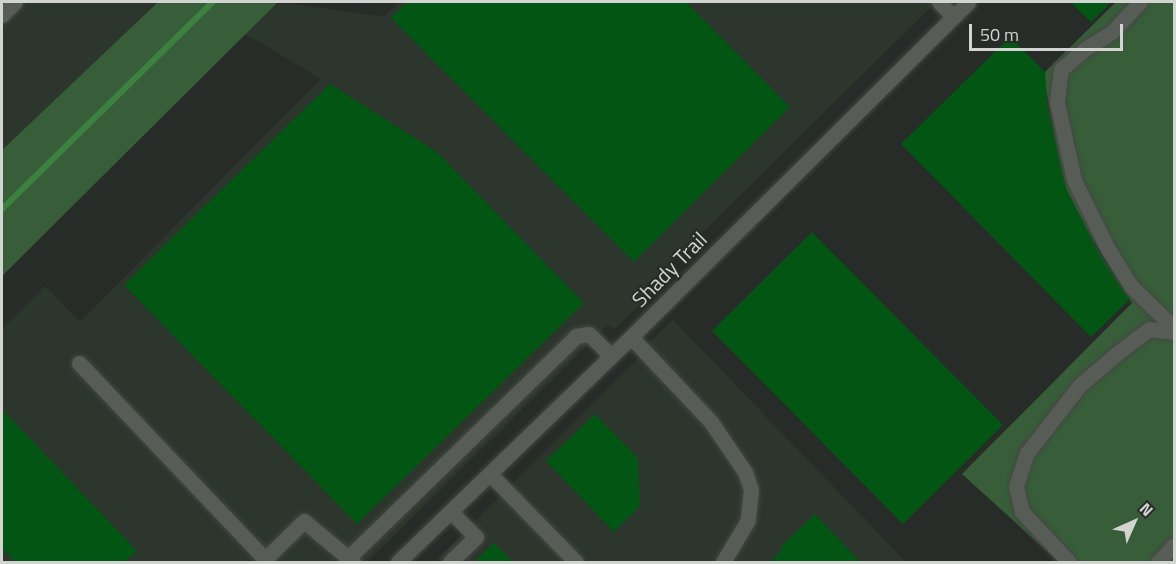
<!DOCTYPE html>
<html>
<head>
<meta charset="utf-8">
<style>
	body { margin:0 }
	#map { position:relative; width:1176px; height:564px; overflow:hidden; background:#282c28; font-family:"Titillium Web",sans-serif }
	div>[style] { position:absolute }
	.built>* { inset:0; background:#2d362d }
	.green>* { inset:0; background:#385e39 }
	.stream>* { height:6px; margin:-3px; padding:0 3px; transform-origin:3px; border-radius:3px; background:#3c8140 }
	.building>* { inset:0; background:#035513 }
	.roads { filter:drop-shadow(0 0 2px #434743) drop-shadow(0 0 2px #434743) }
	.minor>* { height:15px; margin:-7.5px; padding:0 7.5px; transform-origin:7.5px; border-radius:7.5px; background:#575c57 }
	span { translate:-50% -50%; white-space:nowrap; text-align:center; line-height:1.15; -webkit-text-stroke:4.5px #282c28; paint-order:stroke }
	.street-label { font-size:21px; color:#d1d4d1 }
	.frame { position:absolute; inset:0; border:3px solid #d1d4d1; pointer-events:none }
	.north { position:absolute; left:1104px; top:492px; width:60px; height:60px; -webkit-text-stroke:4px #282c28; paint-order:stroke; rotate:45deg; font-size:16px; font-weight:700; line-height:24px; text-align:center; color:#d1d4d1 }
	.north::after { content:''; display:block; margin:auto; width:21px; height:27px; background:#d1d4d1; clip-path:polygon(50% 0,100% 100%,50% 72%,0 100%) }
	.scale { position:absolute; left:969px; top:24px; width:154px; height:27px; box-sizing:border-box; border:3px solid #d1d4d1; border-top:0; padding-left:8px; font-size:18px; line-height:21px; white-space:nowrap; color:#d1d4d1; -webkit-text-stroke:4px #282c28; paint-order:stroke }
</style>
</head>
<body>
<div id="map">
	<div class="built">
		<i style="clip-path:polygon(2px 2px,158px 2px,2px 150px)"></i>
		<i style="clip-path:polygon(171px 2px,255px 8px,287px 3px,384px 17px,399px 2px,936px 2px,650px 284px,655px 292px,614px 329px,608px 325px,367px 562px,2px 562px,2px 329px,45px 286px,80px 322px,321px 79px,257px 40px)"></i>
		<i style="clip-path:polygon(673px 320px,906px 562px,434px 562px,637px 360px,646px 345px)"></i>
	</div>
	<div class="green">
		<i style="clip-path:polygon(158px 2px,278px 2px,2px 276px,2px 150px)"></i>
		<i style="clip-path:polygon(1116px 2px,1174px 2px,1174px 562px,1059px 562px,962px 474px,1132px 303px,1066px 195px,1043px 74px)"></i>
	</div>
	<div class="stream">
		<i style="left:2px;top:209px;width:296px;rotate:-44.5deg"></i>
	</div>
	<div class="building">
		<i style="clip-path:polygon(407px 2px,686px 2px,790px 107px,634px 262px,391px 18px)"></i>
		<i style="clip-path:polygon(1070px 2px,1111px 2px,1091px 22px)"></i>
		<i style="clip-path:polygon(1010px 37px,1045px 72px,1047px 104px,1067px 190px,1100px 254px,1130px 299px,1091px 337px,901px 144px)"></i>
		<i style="clip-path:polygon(330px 84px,437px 152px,584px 303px,357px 524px,124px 285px)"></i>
		<i style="clip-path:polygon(812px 232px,1003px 425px,903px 524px,712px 331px)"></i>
		<i style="clip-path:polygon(2px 409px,137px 551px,124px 562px,15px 562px,2px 548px)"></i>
		<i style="clip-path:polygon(595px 414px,638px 458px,640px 506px,614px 532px,546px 461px)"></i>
		<i style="clip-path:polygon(815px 514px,848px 549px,861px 562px,770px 562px,782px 550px,780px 548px)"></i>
		<i style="clip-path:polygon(494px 543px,513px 562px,474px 562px)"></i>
	</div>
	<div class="roads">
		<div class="minor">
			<i style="left:939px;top:2px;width:20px;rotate:45deg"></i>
			<i style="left:1140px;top:2px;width:41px;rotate:133deg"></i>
			<i style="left:1112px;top:32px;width:32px;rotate:148deg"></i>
			<i style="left:1085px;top:49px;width:31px;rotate:140deg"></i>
			<i style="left:1061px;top:69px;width:33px;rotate:97deg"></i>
			<i style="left:1057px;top:102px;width:80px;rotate:77.7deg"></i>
			<i style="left:1074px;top:180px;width:77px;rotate:63.8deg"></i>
			<i style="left:1108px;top:249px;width:44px;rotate:58.1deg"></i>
			<i style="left:1131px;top:286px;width:60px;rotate:44.3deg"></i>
			<i style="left:2px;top:15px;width:18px;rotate:-45deg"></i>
			<i style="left:631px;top:337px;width:117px;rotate:46.7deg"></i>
			<i style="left:711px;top:422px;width:60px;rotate:55.8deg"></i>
			<i style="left:745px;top:472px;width:18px;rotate:71deg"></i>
			<i style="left:751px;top:489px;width:31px;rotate:96deg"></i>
			<i style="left:748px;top:520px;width:49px;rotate:120.8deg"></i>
			<i style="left:79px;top:363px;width:270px;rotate:46.5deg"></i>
			<i style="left:265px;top:559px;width:54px;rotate:-44.3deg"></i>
			<i style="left:304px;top:521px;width:64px;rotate:39.9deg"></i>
			<i style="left:490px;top:474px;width:123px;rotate:45.7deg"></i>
			<i style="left:348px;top:558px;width:318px;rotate:-44.2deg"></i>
			<i style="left:576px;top:336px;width:13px;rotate:-9deg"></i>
			<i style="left:589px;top:334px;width:31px;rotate:45deg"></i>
			<i style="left:398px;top:562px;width:324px;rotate:-44deg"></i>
			<i style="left:631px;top:337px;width:475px;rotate:-44.8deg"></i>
			<i style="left:450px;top:562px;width:36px;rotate:-44deg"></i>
			<i style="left:476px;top:537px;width:35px;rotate:-135deg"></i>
			<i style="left:1069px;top:562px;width:69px;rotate:-133.2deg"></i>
			<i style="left:1022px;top:512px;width:27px;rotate:-103deg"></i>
			<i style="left:1016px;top:486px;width:35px;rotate:-72deg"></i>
			<i style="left:1027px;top:453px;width:86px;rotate:-52.1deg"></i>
			<i style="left:1080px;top:385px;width:52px;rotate:-40.4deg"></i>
			<i style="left:1120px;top:351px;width:36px;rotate:-37deg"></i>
			<i style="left:1149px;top:329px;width:25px;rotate:7deg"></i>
			<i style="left:1158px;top:562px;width:23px;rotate:-47deg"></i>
		</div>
	</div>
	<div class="street-label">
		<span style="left:669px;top:269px;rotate:-45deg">Shady Trail</span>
	</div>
	<div class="frame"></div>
	<div class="north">N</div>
	<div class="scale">50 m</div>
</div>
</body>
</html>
